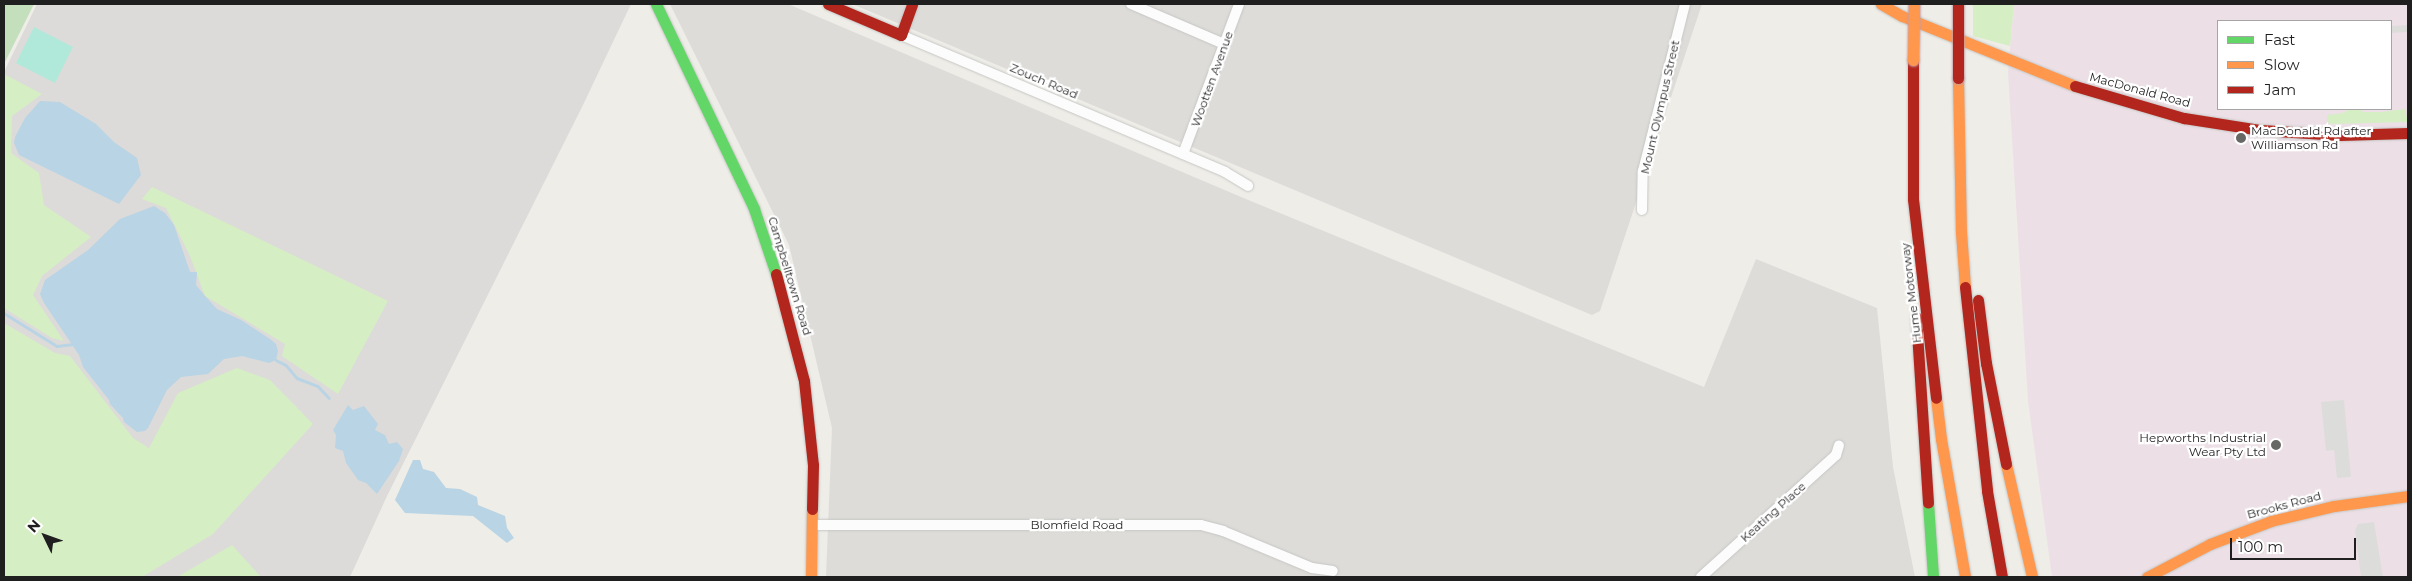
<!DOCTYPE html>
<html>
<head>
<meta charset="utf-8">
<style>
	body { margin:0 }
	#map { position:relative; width:2412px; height:581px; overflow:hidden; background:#eeede8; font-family:Montserrat,sans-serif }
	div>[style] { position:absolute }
	.residential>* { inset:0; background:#dddcd9 }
	.industrial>* { inset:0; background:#ece0e6 }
	.religious>* { inset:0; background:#dcdbd9 }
	.grass>* { inset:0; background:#d5eec4 }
	.forest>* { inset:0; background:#c3dfbb }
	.pitch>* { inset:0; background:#b0e9d9 }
	.parking>* { inset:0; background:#dcdcda }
	.water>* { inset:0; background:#b9d4e4 }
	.stream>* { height:2.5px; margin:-1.25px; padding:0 1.25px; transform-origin:1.25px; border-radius:1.25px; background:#b9d4e4 }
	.roads { filter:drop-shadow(0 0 1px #c6c6c4) drop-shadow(0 0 1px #c6c6c4) }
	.street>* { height:10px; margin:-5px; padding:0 5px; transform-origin:5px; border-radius:5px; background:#fcfcfc }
	.fast>* { height:11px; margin:-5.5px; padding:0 5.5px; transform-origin:5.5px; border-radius:5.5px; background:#63d668 }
	.slow>* { height:11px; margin:-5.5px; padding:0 5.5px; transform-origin:5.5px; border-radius:5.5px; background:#ff974d }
	.jam>* { height:11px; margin:-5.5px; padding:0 5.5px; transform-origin:5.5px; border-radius:5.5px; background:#b3261e }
	.bridges { filter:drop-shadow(0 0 1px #c69da3) drop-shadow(0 0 1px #c69da3) }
	.slow-bridge>* { height:11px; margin:-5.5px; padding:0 5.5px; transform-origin:5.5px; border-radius:5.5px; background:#ff974d }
	.jam-bridge>* { height:11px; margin:-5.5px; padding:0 5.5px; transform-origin:5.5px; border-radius:5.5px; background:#b3261e }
	.dots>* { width:14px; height:14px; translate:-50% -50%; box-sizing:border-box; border:2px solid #fff; border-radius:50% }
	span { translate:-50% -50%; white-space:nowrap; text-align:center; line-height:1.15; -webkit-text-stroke:4.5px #fff; paint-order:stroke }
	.street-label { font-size:12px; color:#1f1f1f }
	.poi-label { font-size:12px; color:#1f1f1f }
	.left { translate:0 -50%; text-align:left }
	.right { translate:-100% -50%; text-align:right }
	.frame { position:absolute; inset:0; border:5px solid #1f1f1f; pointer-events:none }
	.legend { position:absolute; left:2217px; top:20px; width:175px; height:90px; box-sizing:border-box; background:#fff; border:1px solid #a5a5a5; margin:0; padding:6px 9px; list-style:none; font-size:15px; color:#1f1f1f }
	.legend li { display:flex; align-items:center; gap:10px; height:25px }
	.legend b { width:25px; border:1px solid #a5a5a5 }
	.north { position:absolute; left:20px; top:511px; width:50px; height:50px; -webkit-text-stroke:4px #fff; paint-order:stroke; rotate:312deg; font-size:14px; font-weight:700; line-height:20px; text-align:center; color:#1f1f1f }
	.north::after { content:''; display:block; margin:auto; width:18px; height:22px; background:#1f1f1f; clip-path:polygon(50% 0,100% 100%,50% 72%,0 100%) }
	.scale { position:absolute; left:2230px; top:538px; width:126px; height:22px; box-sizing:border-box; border:2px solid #1f1f1f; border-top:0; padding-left:6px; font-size:15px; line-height:18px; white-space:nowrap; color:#1f1f1f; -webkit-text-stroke:4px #fff; paint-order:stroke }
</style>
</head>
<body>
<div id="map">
	<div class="residential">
		<i style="clip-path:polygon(670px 4px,788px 4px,1241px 197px,1704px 387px,1756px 259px,1877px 308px,1893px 467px,1915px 577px,826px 577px,832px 428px,789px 245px)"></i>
		<i style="clip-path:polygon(852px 4px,1702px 4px,1600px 311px,1592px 315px)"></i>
	</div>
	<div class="industrial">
		<i style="clip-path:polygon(evenodd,2014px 4px,2408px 4px,2408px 577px,2052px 577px,2028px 401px,2008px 72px,2014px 4px,2218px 21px,2391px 21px,2391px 109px,2218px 109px,2218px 21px)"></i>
	</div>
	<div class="religious">
		<i style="clip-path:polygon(37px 4px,631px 4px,583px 105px,387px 496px,350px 577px,4px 577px,4px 72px)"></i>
	</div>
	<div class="grass">
		<i style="clip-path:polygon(1973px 4px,2014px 4px,2010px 46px,1973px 36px)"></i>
		<i style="clip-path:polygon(4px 74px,42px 94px,12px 116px,11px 153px,39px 173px,44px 205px,91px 237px,42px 276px,33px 295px,64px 341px,52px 338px,4px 308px)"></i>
		<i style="clip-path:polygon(2350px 109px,2360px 109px,2363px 112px,2381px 112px,2405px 109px,2408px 122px,2330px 124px,2327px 121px,2327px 115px,2343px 113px)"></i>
		<i style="clip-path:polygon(152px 187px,388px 301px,338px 394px,282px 356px,285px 344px,205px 296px,190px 256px,166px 208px,142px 199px)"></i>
		<i style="clip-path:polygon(4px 323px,55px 353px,70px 356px,133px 438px,149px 448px,178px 393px,237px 368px,270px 380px,313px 424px,213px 534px,142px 577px,4px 577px)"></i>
		<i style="clip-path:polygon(232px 545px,261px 577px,177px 577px)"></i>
	</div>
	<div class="forest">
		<i style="clip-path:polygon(4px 4px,34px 4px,4px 64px)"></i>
	</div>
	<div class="pitch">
		<i style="clip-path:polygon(34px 27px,73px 47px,55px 83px,16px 63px)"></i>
	</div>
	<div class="parking">
		<i style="clip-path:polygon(2408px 25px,2408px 32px,2391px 33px,2391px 26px)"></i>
		<i style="clip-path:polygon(2344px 400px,2351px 477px,2337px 478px,2334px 450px,2326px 451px,2321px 402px)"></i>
		<i style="clip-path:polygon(2374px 522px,2383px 577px,2361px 577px,2355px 531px,2358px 524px)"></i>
	</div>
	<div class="water">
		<i style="clip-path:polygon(40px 101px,60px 102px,96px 124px,114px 142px,137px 158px,141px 175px,119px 204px,19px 155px,14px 143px,15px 137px,25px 118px)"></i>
		<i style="clip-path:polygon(154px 206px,165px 213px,174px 225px,190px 272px,197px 272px,196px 285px,205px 296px,217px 309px,241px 320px,270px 339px,276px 344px,278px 351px,276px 360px,269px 363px,242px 356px,224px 359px,208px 374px,181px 377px,167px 390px,148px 428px,145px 431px,137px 432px,124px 422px,123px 418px,110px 404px,109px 400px,83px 367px,79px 355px,44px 303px,40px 294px,45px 280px,88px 250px,120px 219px)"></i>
		<i style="clip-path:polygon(348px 405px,353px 410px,364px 406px,378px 424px,375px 430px,385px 435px,389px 444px,397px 442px,403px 449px,399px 461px,377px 494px,366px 483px,358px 480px,346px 463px,343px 451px,335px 448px,336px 435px,333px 430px)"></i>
		<i style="clip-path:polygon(413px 460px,420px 460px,423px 469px,434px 472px,446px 488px,460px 489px,477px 497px,478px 505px,505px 516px,507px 528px,514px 538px,507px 543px,473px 516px,405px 513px,395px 500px)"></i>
	</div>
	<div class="stream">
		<i style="left:4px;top:313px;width:62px;rotate:31.9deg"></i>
		<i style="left:57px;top:346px;width:16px;rotate:-7deg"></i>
		<i style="left:276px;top:360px;width:11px;rotate:27deg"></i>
		<i style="left:286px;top:365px;width:17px;rotate:50deg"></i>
		<i style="left:297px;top:378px;width:22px;rotate:21deg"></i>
		<i style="left:318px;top:386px;width:16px;rotate:47deg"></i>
	</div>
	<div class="roads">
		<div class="street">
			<i style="left:1131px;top:4px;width:101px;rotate:23.3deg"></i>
			<i style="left:901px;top:35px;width:352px;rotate:22.9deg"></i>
			<i style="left:1225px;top:172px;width:27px;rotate:31deg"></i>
			<i style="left:1183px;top:154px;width:160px;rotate:-69.5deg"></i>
			<i style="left:1642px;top:210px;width:39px;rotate:-89deg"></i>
			<i style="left:1643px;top:171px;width:172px;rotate:-75.9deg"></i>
			<i style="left:814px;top:525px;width:387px"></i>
			<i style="left:1201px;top:525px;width:23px;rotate:15deg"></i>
			<i style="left:1223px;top:531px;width:96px;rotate:22.6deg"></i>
			<i style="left:1312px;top:568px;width:21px;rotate:8deg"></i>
			<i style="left:1701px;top:577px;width:182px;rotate:-42.1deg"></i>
			<i style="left:1836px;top:455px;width:10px;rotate:-73deg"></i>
		</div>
		<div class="fast">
			<i style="left:656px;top:4px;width:227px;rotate:64.4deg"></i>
			<i style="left:754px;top:209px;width:69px;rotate:71.3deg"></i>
			<i style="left:1928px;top:503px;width:74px;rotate:86.1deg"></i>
		</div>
		<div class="slow">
			<i style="left:1881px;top:4px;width:24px;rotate:30deg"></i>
			<i style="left:1902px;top:16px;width:187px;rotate:22deg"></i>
			<i style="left:1958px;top:78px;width:154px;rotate:88.9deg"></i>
			<i style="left:1961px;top:232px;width:55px;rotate:85.8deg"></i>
			<i style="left:1936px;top:398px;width:41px;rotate:83deg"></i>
			<i style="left:1941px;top:439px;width:140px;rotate:80.1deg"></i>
			<i style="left:2006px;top:464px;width:116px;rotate:77deg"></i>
			<i style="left:811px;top:577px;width:68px;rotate:-89.2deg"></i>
			<i style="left:2147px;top:577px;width:71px;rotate:-27.6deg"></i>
			<i style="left:2210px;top:544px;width:65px;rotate:-20.7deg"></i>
			<i style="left:2271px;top:521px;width:65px;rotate:-13.4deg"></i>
			<i style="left:2334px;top:506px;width:75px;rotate:-7.7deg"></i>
		</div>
		<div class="jam">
			<i style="left:828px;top:4px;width:79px;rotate:23deg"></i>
			<i style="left:901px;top:35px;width:33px;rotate:-70deg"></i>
			<i style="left:1913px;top:60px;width:139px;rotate:90deg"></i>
			<i style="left:1913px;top:199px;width:200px;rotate:83.4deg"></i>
			<i style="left:2075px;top:86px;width:114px;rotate:16.4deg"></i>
			<i style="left:2184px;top:118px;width:78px;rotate:8.9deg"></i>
			<i style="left:2261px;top:130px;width:79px;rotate:3.6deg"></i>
			<i style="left:2340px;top:135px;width:68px;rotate:-1.7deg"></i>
			<i style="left:776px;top:274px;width:111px;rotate:75.3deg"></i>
			<i style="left:804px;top:381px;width:84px;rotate:83.9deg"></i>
			<i style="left:813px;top:465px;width:44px;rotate:91.3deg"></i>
			<i style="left:1965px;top:287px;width:205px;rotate:83.8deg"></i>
			<i style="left:1987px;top:491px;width:87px;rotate:80.1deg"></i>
			<i style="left:1978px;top:300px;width:64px;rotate:82.8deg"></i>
			<i style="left:1986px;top:363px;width:103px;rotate:78.8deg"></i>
			<i style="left:1916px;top:317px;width:186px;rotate:86.3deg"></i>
		</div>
	</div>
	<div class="bridges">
		<div class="slow-bridge">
			<i style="left:1913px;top:60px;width:56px;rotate:-89deg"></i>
		</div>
		<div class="jam-bridge">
			<i style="left:1958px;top:4px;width:74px;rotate:90deg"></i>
		</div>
	</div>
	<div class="dots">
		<i style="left:2241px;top:138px;background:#676765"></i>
		<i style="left:2276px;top:445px;background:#676765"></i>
	</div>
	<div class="street-label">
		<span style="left:1212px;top:79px;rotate:-70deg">Wootten Avenue</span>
		<span style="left:1044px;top:81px;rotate:23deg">Zouch Road</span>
		<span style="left:2140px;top:90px;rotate:15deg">MacDonald Road</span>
		<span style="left:1660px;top:107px;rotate:-77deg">Mount Olympus Street</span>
		<span style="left:790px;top:276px;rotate:73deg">Campbelltown Road</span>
		<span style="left:1911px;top:293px;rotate:-97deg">Hume Motorway</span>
		<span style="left:2284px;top:505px;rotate:-15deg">Brooks Road</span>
		<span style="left:1773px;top:512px;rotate:-42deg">Keating Place</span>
		<span style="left:1077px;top:525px">Blomfield Road</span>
	</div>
	<div class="poi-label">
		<span class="left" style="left:2251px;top:138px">MacDonald Rd after<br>Williamson Rd</span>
		<span class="right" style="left:2266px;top:445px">Hepworths Industrial<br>Wear Pty Ltd</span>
	</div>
	<div class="frame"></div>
	<ul class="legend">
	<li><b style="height:6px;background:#63d668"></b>Fast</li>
	<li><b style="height:6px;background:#ff974d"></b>Slow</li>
	<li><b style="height:6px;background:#b3261e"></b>Jam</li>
	</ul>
	<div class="north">N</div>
	<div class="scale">100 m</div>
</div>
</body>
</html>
